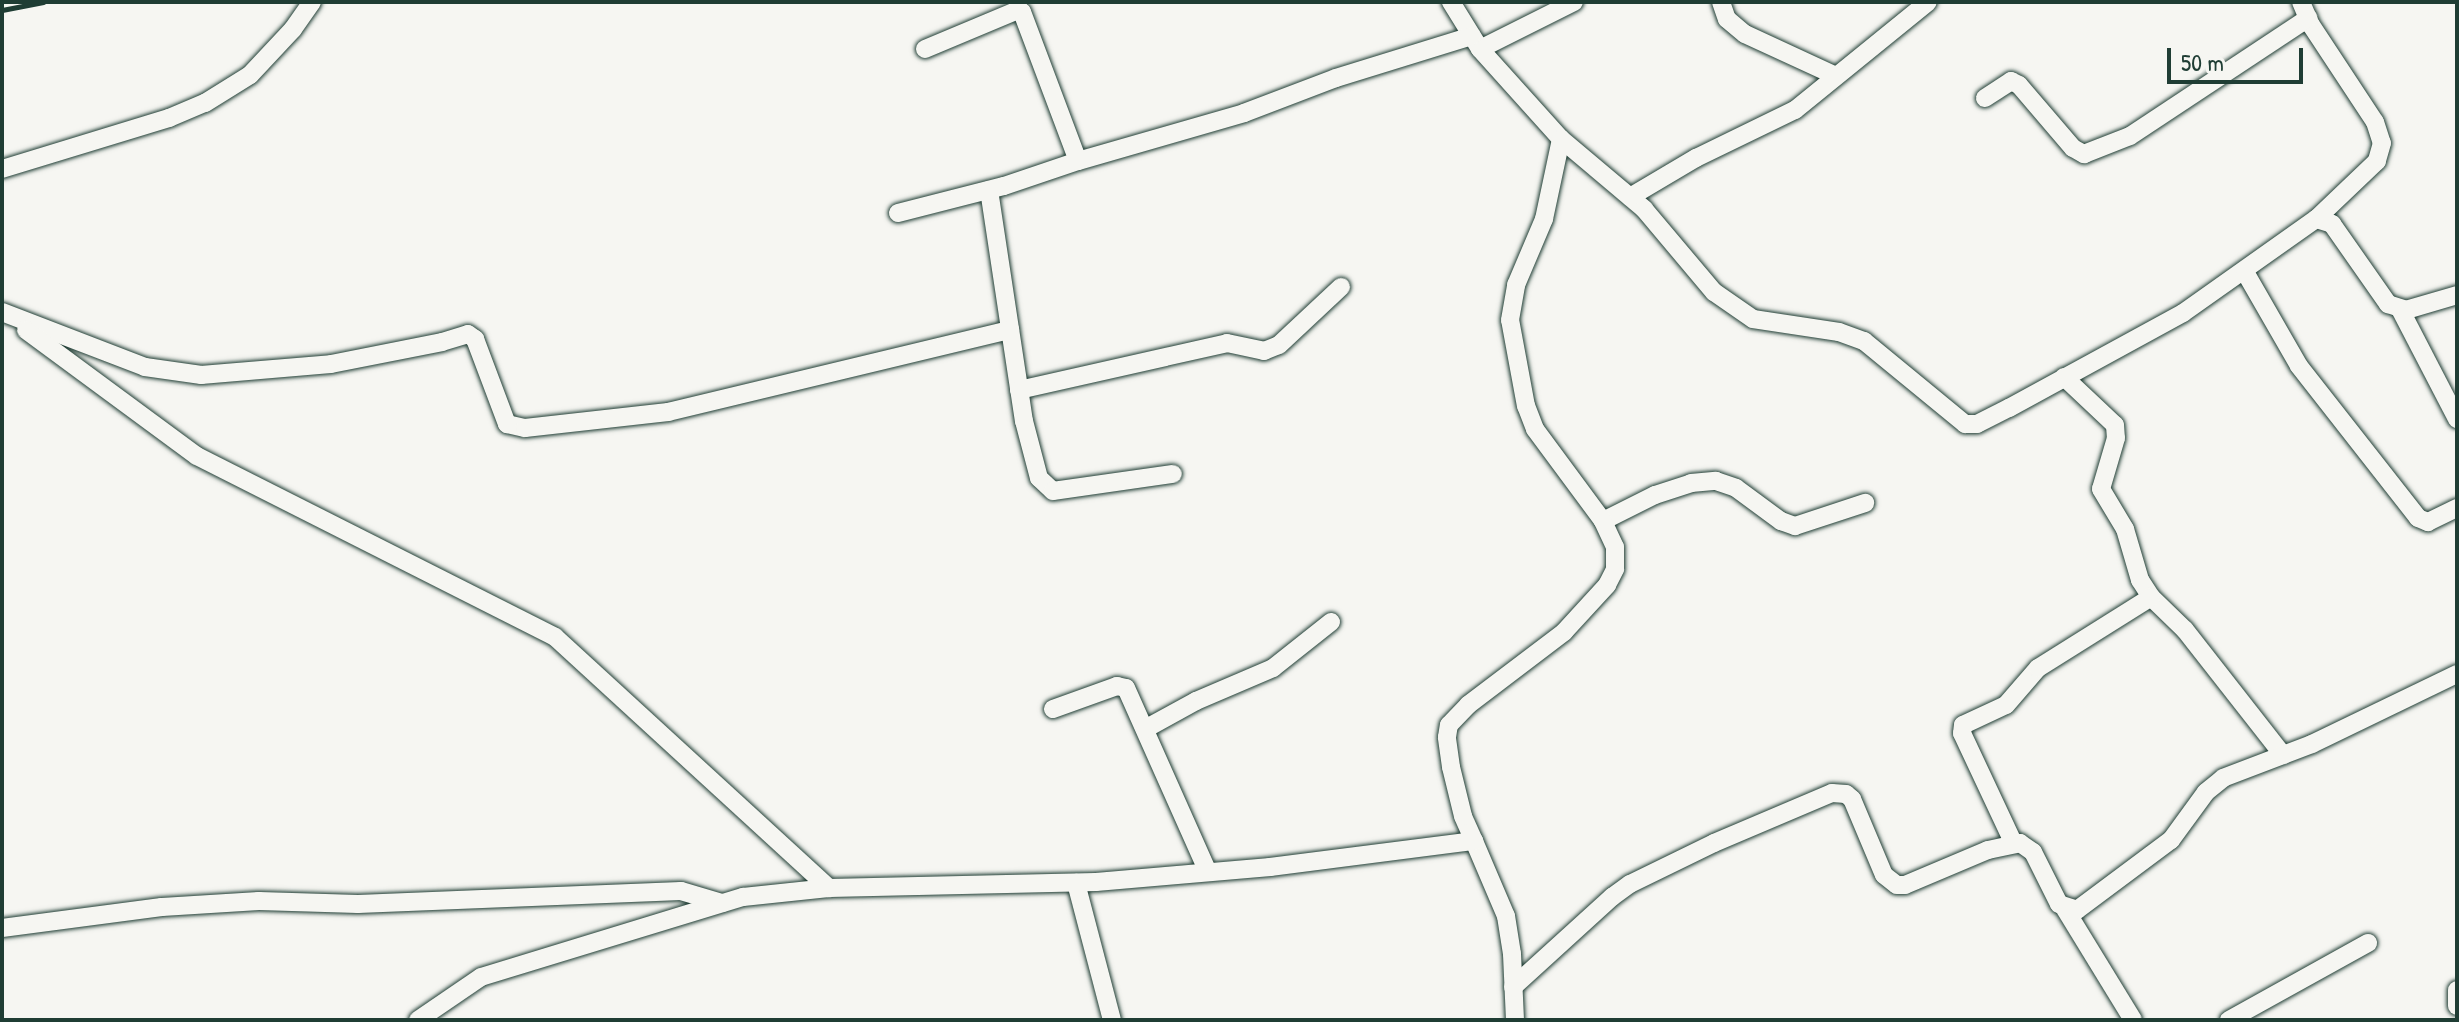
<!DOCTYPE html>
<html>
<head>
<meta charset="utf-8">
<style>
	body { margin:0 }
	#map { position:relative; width:2459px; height:1022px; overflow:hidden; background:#f6f6f2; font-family:"Patrick Hand",sans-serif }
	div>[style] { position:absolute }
	.roads { filter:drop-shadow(0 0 2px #1f3d34) drop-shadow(0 0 2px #1f3d34) }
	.minor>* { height:18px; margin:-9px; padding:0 9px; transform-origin:9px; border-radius:9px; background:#f6f6f2 }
	.rail>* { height:5px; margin:-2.5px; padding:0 2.5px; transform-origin:2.5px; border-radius:2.5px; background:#1f3d34 }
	span { translate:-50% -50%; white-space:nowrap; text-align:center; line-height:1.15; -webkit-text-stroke:6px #f6f6f2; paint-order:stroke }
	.frame { position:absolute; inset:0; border:4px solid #1f3d34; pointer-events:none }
	.scale { position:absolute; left:2167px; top:48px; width:136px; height:36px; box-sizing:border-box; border:4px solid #1f3d34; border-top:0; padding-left:10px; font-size:24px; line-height:28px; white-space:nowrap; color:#1f3d34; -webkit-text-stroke:6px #f6f6f2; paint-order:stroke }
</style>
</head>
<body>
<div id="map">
	<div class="roads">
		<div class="minor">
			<i style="left:1451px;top:2px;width:55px;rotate:58.3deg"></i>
			<i style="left:1480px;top:49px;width:121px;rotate:48deg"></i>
			<i style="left:1561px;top:139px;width:109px;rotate:40.1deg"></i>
			<i style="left:1644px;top:209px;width:109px;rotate:49.9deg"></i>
			<i style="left:1714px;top:292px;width:47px;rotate:34.7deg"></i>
			<i style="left:1753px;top:319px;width:87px;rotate:8.6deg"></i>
			<i style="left:1839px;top:332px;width:27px;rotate:20deg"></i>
			<i style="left:1864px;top:341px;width:131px;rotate:39.4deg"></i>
			<i style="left:1965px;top:424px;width:12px"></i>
			<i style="left:1977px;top:424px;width:36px;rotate:-27deg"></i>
			<i style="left:2009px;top:408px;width:198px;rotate:-28.6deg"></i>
			<i style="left:2183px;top:313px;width:163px;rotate:-35.3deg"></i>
			<i style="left:2316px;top:219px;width:17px;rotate:17deg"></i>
			<i style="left:2332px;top:224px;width:98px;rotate:55deg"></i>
			<i style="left:2388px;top:304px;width:19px;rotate:18deg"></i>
			<i style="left:2406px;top:310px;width:53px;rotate:-16.4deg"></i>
			<i style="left:1721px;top:2px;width:18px;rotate:71deg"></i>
			<i style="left:1727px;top:19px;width:23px;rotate:40deg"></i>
			<i style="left:1745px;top:34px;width:100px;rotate:24.8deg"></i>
			<i style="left:2301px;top:2px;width:25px;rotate:67deg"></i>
			<i style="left:2311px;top:25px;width:116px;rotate:56.6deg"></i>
			<i style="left:2375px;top:122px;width:22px;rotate:72deg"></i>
			<i style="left:2382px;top:143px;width:19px;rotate:106deg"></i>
			<i style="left:2377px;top:161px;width:84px;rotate:136.4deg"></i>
			<i style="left:925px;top:49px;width:99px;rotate:-22.7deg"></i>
			<i style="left:1016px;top:11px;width:6px;rotate:9deg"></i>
			<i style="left:1022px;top:12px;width:159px;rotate:69.4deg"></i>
			<i style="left:1480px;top:49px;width:105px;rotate:-26.6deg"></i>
			<i style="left:1985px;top:98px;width:31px;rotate:-33deg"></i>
			<i style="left:2011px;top:81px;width:9px;rotate:27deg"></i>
			<i style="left:2019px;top:85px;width:83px;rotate:49.4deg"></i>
			<i style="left:2073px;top:148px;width:13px;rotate:29deg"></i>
			<i style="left:2084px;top:154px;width:49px;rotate:-21.4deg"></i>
			<i style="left:2130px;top:136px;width:214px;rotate:-33.5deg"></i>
			<i style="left:2px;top:169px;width:175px;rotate:-17deg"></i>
			<i style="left:169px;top:118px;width:39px;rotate:-23deg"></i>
			<i style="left:205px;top:103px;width:53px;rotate:-31.9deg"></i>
			<i style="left:250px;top:75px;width:63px;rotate:-46.9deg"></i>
			<i style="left:293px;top:29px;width:33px;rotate:-55deg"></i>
			<i style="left:989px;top:190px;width:234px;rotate:81.4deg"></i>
			<i style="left:1024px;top:421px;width:59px;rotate:75.3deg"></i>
			<i style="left:1039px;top:478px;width:19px;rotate:43deg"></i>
			<i style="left:1053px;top:491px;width:121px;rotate:-8.1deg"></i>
			<i style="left:1630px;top:197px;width:77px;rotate:-30.6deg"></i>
			<i style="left:1696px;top:158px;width:110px;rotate:-25.9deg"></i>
			<i style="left:1795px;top:110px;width:171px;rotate:-39.1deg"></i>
			<i style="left:898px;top:213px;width:109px;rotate:-14.3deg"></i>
			<i style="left:1004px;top:186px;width:78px;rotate:-18.7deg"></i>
			<i style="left:1078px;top:161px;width:173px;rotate:-16.1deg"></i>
			<i style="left:1244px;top:113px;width:98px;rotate:-20.8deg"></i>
			<i style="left:1336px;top:78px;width:142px;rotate:-17.2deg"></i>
			<i style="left:2245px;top:272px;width:108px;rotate:60.1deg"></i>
			<i style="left:2299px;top:366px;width:193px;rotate:51.9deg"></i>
			<i style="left:2418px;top:518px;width:11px;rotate:22deg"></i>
			<i style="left:2428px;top:522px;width:32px;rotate:-26deg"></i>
			<i style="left:2400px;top:309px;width:124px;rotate:62.6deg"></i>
			<i style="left:2px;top:312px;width:153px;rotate:21deg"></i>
			<i style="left:145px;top:367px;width:57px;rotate:8.1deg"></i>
			<i style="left:201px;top:375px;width:130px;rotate:-4.8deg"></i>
			<i style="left:331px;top:364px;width:113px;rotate:-11.2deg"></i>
			<i style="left:442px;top:342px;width:27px;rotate:-17deg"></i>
			<i style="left:468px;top:334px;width:9px;rotate:36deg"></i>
			<i style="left:475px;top:339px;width:91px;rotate:69.4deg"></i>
			<i style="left:507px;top:424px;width:18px;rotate:13deg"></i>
			<i style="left:525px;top:428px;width:144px;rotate:-6.4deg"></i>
			<i style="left:668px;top:412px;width:352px;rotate:-13.5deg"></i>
			<i style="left:26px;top:330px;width:212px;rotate:36.4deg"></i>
			<i style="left:197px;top:456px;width:401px;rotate:26.8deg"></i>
			<i style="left:555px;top:637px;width:372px;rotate:42.5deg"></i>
			<i style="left:2064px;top:377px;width:70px;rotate:43.3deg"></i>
			<i style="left:2115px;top:425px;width:13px;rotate:86deg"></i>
			<i style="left:2116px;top:438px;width:53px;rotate:106.4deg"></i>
			<i style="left:2101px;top:489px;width:47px;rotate:59deg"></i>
			<i style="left:2125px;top:529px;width:53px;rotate:73.6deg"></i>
			<i style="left:2140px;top:580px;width:20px;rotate:57deg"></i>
			<i style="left:2151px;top:597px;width:47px;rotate:44.1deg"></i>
			<i style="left:2185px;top:630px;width:159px;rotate:51.9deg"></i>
			<i style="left:1019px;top:390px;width:213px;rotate:-12.7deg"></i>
			<i style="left:1227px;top:343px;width:38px;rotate:12deg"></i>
			<i style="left:1264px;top:351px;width:16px;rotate:-22deg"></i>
			<i style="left:1279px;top:345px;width:85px;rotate:-43.1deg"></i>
			<i style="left:1603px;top:521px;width:58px;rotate:-26.6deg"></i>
			<i style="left:1655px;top:495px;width:38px;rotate:-18deg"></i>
			<i style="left:1691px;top:483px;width:25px;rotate:-5deg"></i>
			<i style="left:1716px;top:481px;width:21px;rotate:19deg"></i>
			<i style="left:1736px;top:488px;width:56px;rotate:36.3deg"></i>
			<i style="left:1781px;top:521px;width:15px;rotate:20deg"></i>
			<i style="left:1795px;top:526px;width:74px;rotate:-18.2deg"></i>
			<i style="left:1053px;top:709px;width:68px;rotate:-19.8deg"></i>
			<i style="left:1117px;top:686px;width:9px;rotate:13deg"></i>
			<i style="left:1126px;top:688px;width:201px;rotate:66deg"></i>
			<i style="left:1145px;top:729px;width:58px;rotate:-28.8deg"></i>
			<i style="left:1196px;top:701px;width:84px;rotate:-23.2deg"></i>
			<i style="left:1273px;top:668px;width:74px;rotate:-38.4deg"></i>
			<i style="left:1474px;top:841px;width:82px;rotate:66.9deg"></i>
			<i style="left:1506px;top:916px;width:38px;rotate:81deg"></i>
			<i style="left:1512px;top:954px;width:66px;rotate:87.4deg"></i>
			<i style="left:2013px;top:842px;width:120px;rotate:-115.1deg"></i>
			<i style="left:1962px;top:733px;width:8px;rotate:-83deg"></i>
			<i style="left:1963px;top:725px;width:47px;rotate:-24.9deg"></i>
			<i style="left:2006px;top:705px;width:49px;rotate:-49.1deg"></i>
			<i style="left:2038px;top:668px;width:133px;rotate:-32.1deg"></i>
			<i style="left:1076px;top:883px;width:142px;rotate:75.3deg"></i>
			<i style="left:2065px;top:909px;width:130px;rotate:58.5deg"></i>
			<i style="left:2px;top:928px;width:161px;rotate:-7.5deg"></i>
			<i style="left:162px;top:907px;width:97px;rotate:-3.5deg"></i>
			<i style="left:259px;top:901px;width:99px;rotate:1.7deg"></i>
			<i style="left:358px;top:904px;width:323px;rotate:-2.3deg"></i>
			<i style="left:681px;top:891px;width:43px;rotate:16.3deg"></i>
			<i style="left:1513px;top:987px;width:134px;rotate:-42.3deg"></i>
			<i style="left:1612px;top:897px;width:22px;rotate:-36deg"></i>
			<i style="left:1630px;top:884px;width:93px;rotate:-26deg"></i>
			<i style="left:1714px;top:843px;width:128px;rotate:-23deg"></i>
			<i style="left:1832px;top:793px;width:14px;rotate:4deg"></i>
			<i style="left:1846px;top:794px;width:8px;rotate:40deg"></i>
			<i style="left:1852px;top:799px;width:82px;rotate:67.2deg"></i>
			<i style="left:1884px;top:875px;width:16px;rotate:38deg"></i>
			<i style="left:1897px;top:885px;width:8px"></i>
			<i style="left:1905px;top:885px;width:90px;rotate:-22.9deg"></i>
			<i style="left:1988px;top:850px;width:33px;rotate:-12deg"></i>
			<i style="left:2020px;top:843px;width:16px;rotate:35deg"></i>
			<i style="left:2033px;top:852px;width:58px;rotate:63.4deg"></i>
			<i style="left:2059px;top:904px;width:19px;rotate:18deg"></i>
			<i style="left:2077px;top:910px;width:117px;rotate:-36.7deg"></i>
			<i style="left:2171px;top:840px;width:59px;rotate:-53.9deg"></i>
			<i style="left:2206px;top:792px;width:22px;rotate:-39deg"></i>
			<i style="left:2223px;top:778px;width:95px;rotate:-20.9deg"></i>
			<i style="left:2312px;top:744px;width:161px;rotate:-25.8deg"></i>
			<i style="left:2457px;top:990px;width:16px;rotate:90deg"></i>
			<i style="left:418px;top:1020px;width:76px;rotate:-34.3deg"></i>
			<i style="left:481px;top:977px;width:274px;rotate:-17deg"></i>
			<i style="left:743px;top:897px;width:86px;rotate:-6deg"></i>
			<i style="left:829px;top:888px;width:267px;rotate:-1.3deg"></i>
			<i style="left:1096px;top:882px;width:175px;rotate:-4.9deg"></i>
			<i style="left:1270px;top:867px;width:206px;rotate:-7.3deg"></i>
			<i style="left:1474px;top:841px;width:27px;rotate:-114deg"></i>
			<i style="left:1463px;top:816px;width:50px;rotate:-103.8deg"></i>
			<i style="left:1451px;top:767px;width:30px;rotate:-98deg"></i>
			<i style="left:1447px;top:737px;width:12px;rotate:-81deg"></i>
			<i style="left:1449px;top:725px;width:28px;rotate:-46deg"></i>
			<i style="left:1468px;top:705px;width:121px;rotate:-37.2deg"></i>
			<i style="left:1564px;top:632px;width:64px;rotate:-47.5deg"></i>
			<i style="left:1607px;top:585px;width:18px;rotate:-63deg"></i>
			<i style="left:1615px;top:569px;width:22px;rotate:-90deg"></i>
			<i style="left:1615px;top:547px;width:29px;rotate:-115deg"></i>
			<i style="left:1603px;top:521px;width:114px;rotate:-126.5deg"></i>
			<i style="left:1535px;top:429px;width:25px;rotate:-111deg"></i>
			<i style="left:1526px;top:406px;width:87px;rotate:-100.5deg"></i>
			<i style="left:1510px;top:320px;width:36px;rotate:-80deg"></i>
			<i style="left:1516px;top:285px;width:72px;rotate:-67deg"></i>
			<i style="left:1544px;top:219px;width:82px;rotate:-78deg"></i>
			<i style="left:2229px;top:1020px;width:159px;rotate:-29deg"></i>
		</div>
	</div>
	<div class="rail">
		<i style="left:2px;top:10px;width:42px;rotate:-11deg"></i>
	</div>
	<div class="frame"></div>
	<div class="scale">50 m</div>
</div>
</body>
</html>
